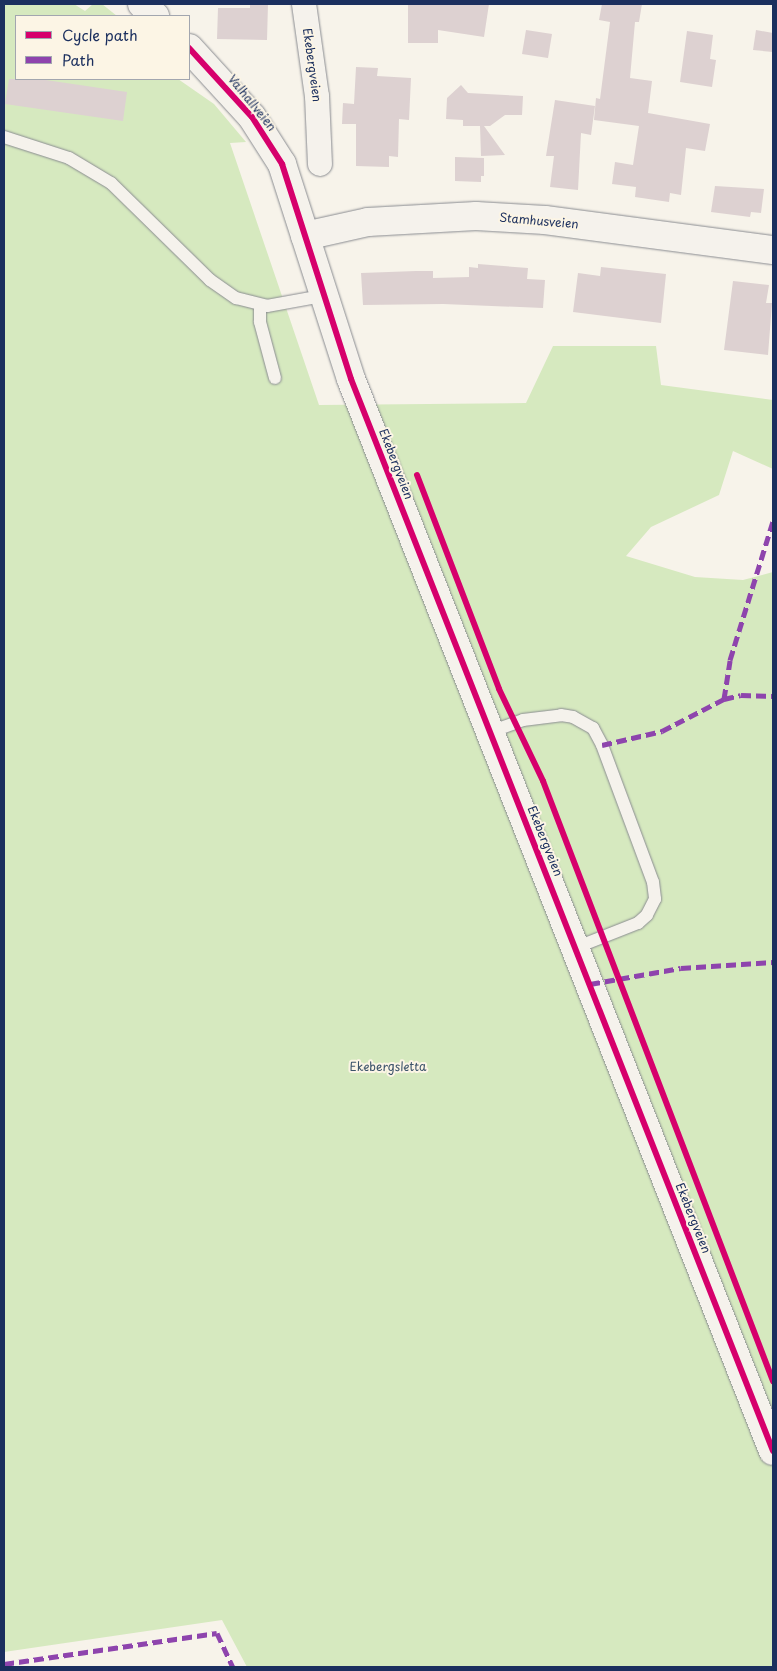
<!DOCTYPE html>
<html>
<head>
<meta charset="utf-8">
<style>
	body { margin:0 }
	#map { position:relative; width:777px; height:1671px; overflow:hidden; background:#f7f3ea; font-family:"Playpen Sans",sans-serif }
	div>[style] { position:absolute }
	.green>* { inset:0; background:#d6e9bf }
	.building>* { inset:0; background:#ddd1d1 }
	.roads { filter:drop-shadow(0 0 1px #8a8c91) drop-shadow(0 0 1px #8a8c91) }
	.lane>* { height:12px; margin:-6px; padding:0 6px; transform-origin:6px; border-radius:6px; background:#f5f2ec }
	.street>* { height:24px; margin:-12px; padding:0 12px; transform-origin:12px; border-radius:12px; background:#f5f2ec }
	.secondary>* { height:28px; margin:-14px; padding:0 14px; transform-origin:14px; border-radius:14px; background:#f5f2ec }
	.quiet>* { height:5px; margin-top:-2.5px; transform-origin:0; background:repeating-linear-gradient(90deg,#8e44ad 0 10px,transparent 0 15px) }
	.cycleway>* { height:6px; margin:-3px; padding:0 3px; transform-origin:3px; border-radius:3px; background:#d6006c }
	span { translate:-50% -50%; white-space:nowrap; text-align:center; line-height:1.15; -webkit-text-stroke:4px #fcf5e5; paint-order:stroke }
	.street-label { font-size:12px; color:#1b2f5e }
	.park-label { font-size:12px; color:#3b536a }
	.frame { position:absolute; inset:0; border:5px solid #1b2f5e; pointer-events:none }
	.legend { position:absolute; left:15px; top:15px; width:175px; height:65px; box-sizing:border-box; background:#fcf5e5; border:1px solid #a2a6af; margin:0; padding:6px 9px; list-style:none; font-size:15px; color:#1b2f5e }
	.legend li { display:flex; align-items:center; gap:10px; height:25px }
	.legend b { width:25px; border:1px solid #a2a6af }
</style>
</head>
<body>
<div id="map">
	<div class="green">
		<i style="clip-path:polygon(4px 4px,74px 4px,85px 11px,93px 4px,102px 4px,117px 16px,16px 16px,16px 79px,178px 79px,214px 104px,246px 142px,230px 143px,319px 405px,526px 403px,553px 346px,656px 346px,661px 385px,773px 400px,773px 469px,733px 451px,719px 495px,651px 527px,626px 556px,695px 577px,743px 580px,773px 572px,773px 1667px,247px 1667px,222px 1620px,4px 1652px)"></i>
	</div>
	<div class="building">
		<i style="clip-path:polygon(250px 4px,268px 4px,267px 40px,217px 39px,218px 8px,250px 8px)"></i>
		<i style="clip-path:polygon(408px 4px,489px 4px,484px 37px,438px 30px,438px 43px,408px 43px)"></i>
		<i style="clip-path:polygon(602px 4px,642px 4px,639px 22px,635px 22px,630px 78px,652px 81px,648px 113px,710px 124px,705px 151px,686px 148px,681px 195px,670px 193px,669px 202px,635px 197px,636px 187px,612px 184px,615px 162px,633px 165px,639px 126px,594px 120px,596px 98px,600px 99px,610px 22px,599px 20px)"></i>
		<i style="clip-path:polygon(526px 30px,552px 34px,548px 58px,522px 54px)"></i>
		<i style="clip-path:polygon(756px 30px,773px 33px,773px 52px,753px 50px)"></i>
		<i style="clip-path:polygon(687px 31px,713px 35px,710px 59px,716px 60px,712px 87px,680px 82px)"></i>
		<i style="clip-path:polygon(356px 67px,378px 68px,377px 76px,411px 78px,409px 120px,399px 119px,398px 157px,389px 156px,389px 167px,356px 166px,356px 124px,342px 124px,343px 103px,354px 104px)"></i>
		<i style="clip-path:polygon(9px 79px,39px 79px,127px 92px,123px 121px,5px 104px)"></i>
		<i style="clip-path:polygon(461px 85px,468px 93px,523px 96px,522px 115px,505px 115px,490px 126px,484px 126px,505px 155px,481px 156px,480px 126px,463px 126px,463px 120px,446px 119px,447px 98px)"></i>
		<i style="clip-path:polygon(555px 100px,595px 106px,591px 135px,581px 133px,578px 190px,550px 187px,554px 156px,546px 156px)"></i>
		<i style="clip-path:polygon(455px 157px,484px 158px,484px 176px,481px 176px,481px 182px,455px 181px)"></i>
		<i style="clip-path:polygon(715px 186px,764px 189px,761px 213px,751px 212px,750px 217px,711px 212px)"></i>
		<i style="clip-path:polygon(478px 264px,528px 268px,527px 279px,545px 280px,543px 308px,443px 304px,363px 305px,361px 273px,416px 271px,433px 271px,433px 278px,469px 277px,469px 267px,478px 268px)"></i>
		<i style="clip-path:polygon(601px 267px,666px 274px,661px 323px,573px 312px,578px 273px,600px 276px)"></i>
		<i style="clip-path:polygon(733px 281px,769px 285px,766px 303px,772px 303px,768px 355px,724px 350px)"></i>
	</div>
	<div class="roads">
		<div class="lane">
			<i style="left:4px;top:137px;width:68px;rotate:17.9deg"></i>
			<i style="left:69px;top:158px;width:49px;rotate:30.8deg"></i>
			<i style="left:111px;top:183px;width:139px;rotate:44.4deg"></i>
			<i style="left:210px;top:280px;width:32px;rotate:35deg"></i>
			<i style="left:236px;top:298px;width:32px;rotate:14deg"></i>
			<i style="left:267px;top:306px;width:56px;rotate:-10.3deg"></i>
			<i style="left:260px;top:306px;width:16px;rotate:90deg"></i>
			<i style="left:260px;top:322px;width:58px;rotate:75deg"></i>
			<i style="left:490px;top:732px;width:35px;rotate:-20deg"></i>
			<i style="left:523px;top:720px;width:38px;rotate:-7deg"></i>
			<i style="left:561px;top:715px;width:12px;rotate:9deg"></i>
			<i style="left:573px;top:717px;width:23px;rotate:29deg"></i>
			<i style="left:593px;top:728px;width:19px;rotate:62deg"></i>
			<i style="left:602px;top:745px;width:146px;rotate:69.6deg"></i>
			<i style="left:653px;top:882px;width:17px;rotate:83deg"></i>
			<i style="left:655px;top:899px;width:18px;rotate:117deg"></i>
			<i style="left:647px;top:915px;width:12px;rotate:138deg"></i>
			<i style="left:638px;top:923px;width:68px;rotate:158.4deg"></i>
		</div>
		<div class="street">
			<i style="left:304px;top:4px;width:93px;rotate:82deg"></i>
			<i style="left:317px;top:96px;width:68px;rotate:87.5deg"></i>
		</div>
		<div class="secondary">
			<i style="left:142px;top:4px;width:18px;rotate:43deg"></i>
			<i style="left:189px;top:48px;width:93px;rotate:47.6deg"></i>
			<i style="left:252px;top:117px;width:56px;rotate:57.4deg"></i>
			<i style="left:282px;top:164px;width:226px;rotate:72.2deg"></i>
			<i style="left:351px;top:379px;width:1152px;rotate:68.51deg"></i>
			<i style="left:305px;top:236px;width:65px;rotate:-12.5deg"></i>
			<i style="left:368px;top:222px;width:108px;rotate:-3.2deg"></i>
			<i style="left:476px;top:216px;width:69px;rotate:3.3deg"></i>
			<i style="left:545px;top:220px;width:230px;rotate:7.5deg"></i>
		</div>
	</div>
	<div class="quiet">
		<i style="left:724px;top:699px;width:39px;rotate:-81deg"></i>
		<i style="left:730px;top:660px;width:145px;rotate:-72.8deg"></i>
		<i style="left:602px;top:745px;width:62px;rotate:-13.1deg"></i>
		<i style="left:662px;top:731px;width:70px;rotate:-27.3deg"></i>
		<i style="left:724px;top:699px;width:17px;rotate:-13deg"></i>
		<i style="left:741px;top:695px;width:32px;rotate:2deg"></i>
		<i style="left:590px;top:984px;width:92px;rotate:-10deg"></i>
		<i style="left:681px;top:968px;width:92px;rotate:-3.7deg"></i>
		<i style="left:4px;top:1664px;width:215px;rotate:-8.3deg"></i>
		<i style="left:217px;top:1633px;width:38px;rotate:65deg"></i>
	</div>
	<div class="cycleway">
		<i style="left:189px;top:48px;width:93px;rotate:47.6deg"></i>
		<i style="left:252px;top:117px;width:56px;rotate:57.4deg"></i>
		<i style="left:282px;top:164px;width:226px;rotate:72.2deg"></i>
		<i style="left:351px;top:379px;width:1152px;rotate:68.51deg"></i>
		<i style="left:417px;top:475px;width:229px;rotate:69deg"></i>
		<i style="left:499px;top:689px;width:102px;rotate:64.4deg"></i>
		<i style="left:543px;top:781px;width:643px;rotate:69.03deg"></i>
	</div>
	<div class="street-label">
		<span style="left:312px;top:65px;rotate:82deg">Ekebergveien</span>
		<span style="left:252px;top:103px;rotate:51deg">Valhallveien</span>
		<span style="left:539px;top:221px;rotate:5deg">Stamhusveien</span>
		<span style="left:396px;top:464px;rotate:69deg">Ekebergveien</span>
		<span style="left:545px;top:841px;rotate:68deg">Ekebergveien</span>
		<span style="left:693px;top:1218px;rotate:68deg">Ekebergveien</span>
	</div>
	<div class="park-label">
		<span style="left:388px;top:1067px">Ekebergsletta</span>
	</div>
	<div class="frame"></div>
	<ul class="legend">
	<li><b style="height:6px;background:#d6006c"></b>Cycle path</li>
	<li><b style="height:6px;background:#8e44ad"></b>Path</li>
	</ul>
</div>
</body>
</html>
